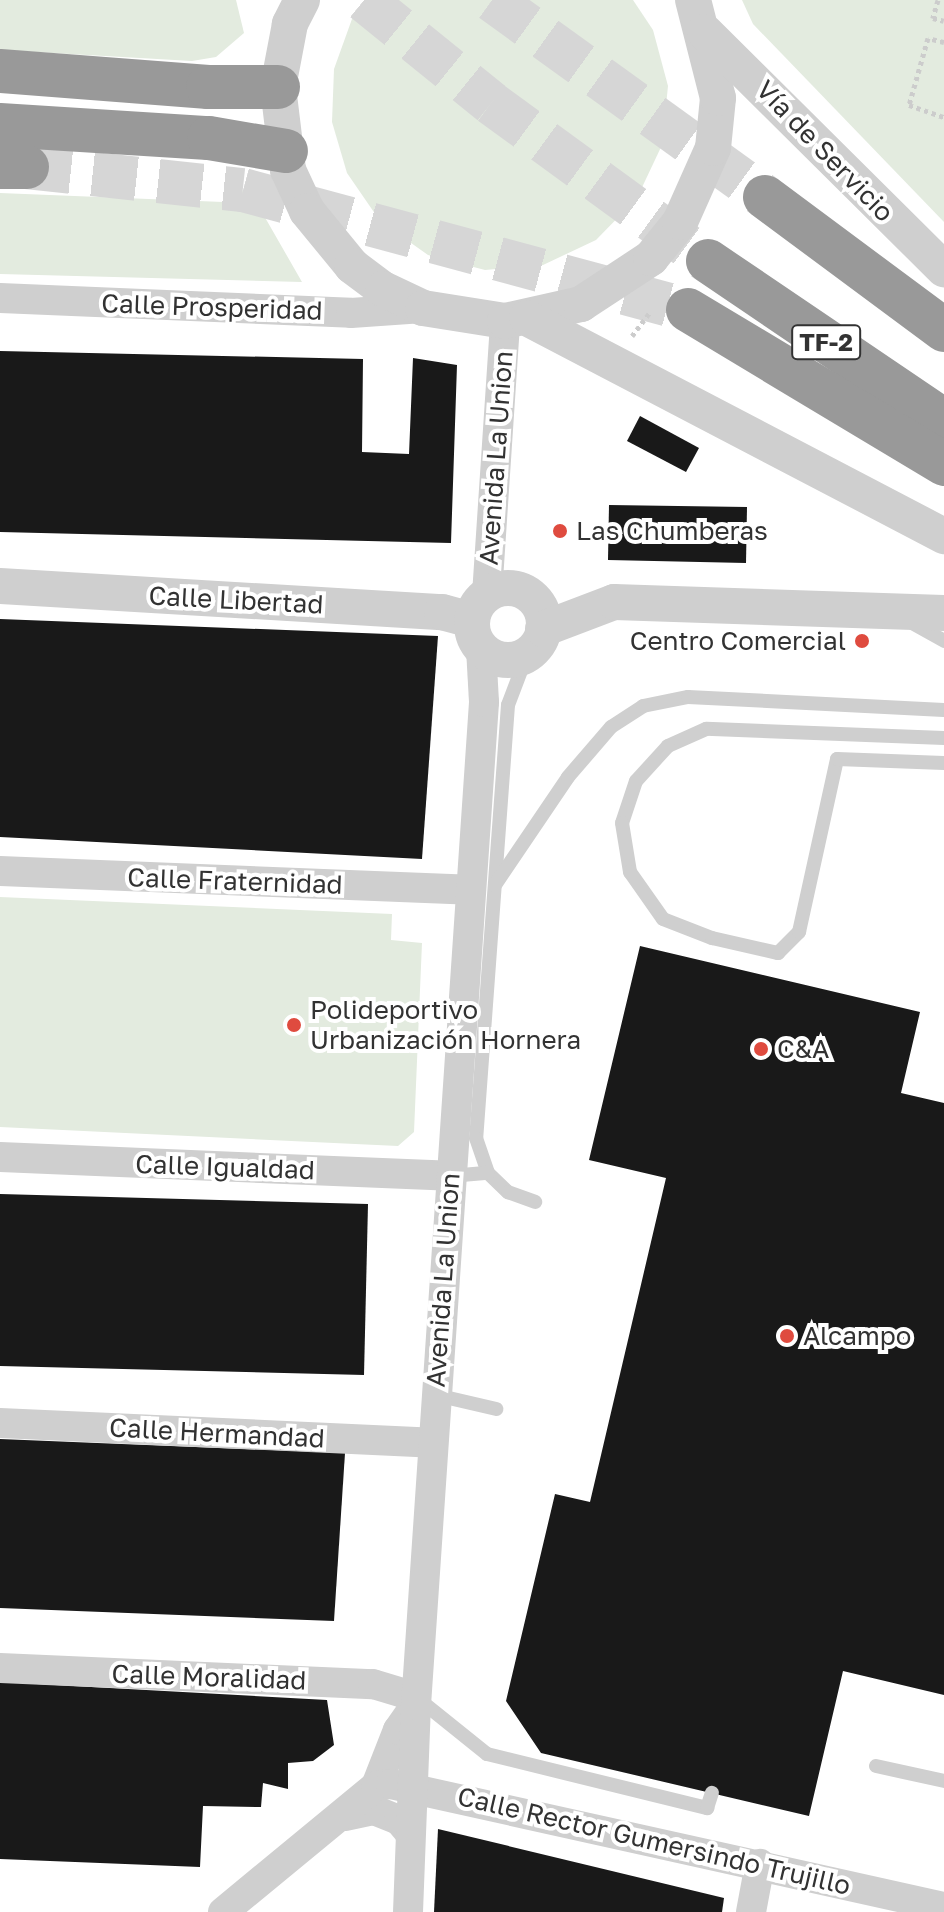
<!DOCTYPE html>
<html>
<head>
<meta charset="utf-8">
<style>
	body { margin:0 }
	#map { position:relative; width:944px; height:1912px; overflow:hidden; background:#fff; font-family:"Golos Text",sans-serif }
	div>[style] { position:absolute }
	.green>* { inset:0; background:#e3ebdf }
	.building>* { inset:0; background:#191919 }
	.motorway-tunnel>* { height:44px; margin-top:-22px; transform-origin:0; background:repeating-linear-gradient(90deg,#d6d6d6 0 44px,transparent 0 66px) }
	.path>* { height:5px; margin-top:-2.5px; transform-origin:0; background:repeating-linear-gradient(90deg,#ccc 0 4px,transparent 0 8px) }
	.service>* { height:14px; margin:-7px; padding:0 7px; transform-origin:7px; border-radius:7px; background:#cfcfcf }
	.minor>* { height:30px; margin:-15px; padding:0 15px; transform-origin:15px; border-radius:15px; background:#cfcfcf }
	.tertiary>* { height:36px; margin:-18px; padding:0 18px; transform-origin:18px; border-radius:18px; background:#cfcfcf }
	.tertiary>.ring { margin:-18px; padding:0; box-sizing:content-box; background:none; border:36px solid #cfcfcf; border-radius:50% }
	.motorway>* { height:44px; margin:-22px; padding:0 22px; transform-origin:22px; border-radius:22px; background:#999 }
	.dots>* { width:22px; height:22px; translate:-50% -50%; box-sizing:border-box; border:4px solid #fff; border-radius:50% }
	span { translate:-50% -50%; white-space:nowrap; text-align:center; line-height:1.15; -webkit-text-stroke:8px #fff; paint-order:stroke }
	.shield-label span { padding:2px 6px; background:#fff; border:2px solid; border-radius:6px; -webkit-text-stroke-width:0 }
	.shield-label { font-size:24px; color:#323232; font-weight:700 }
	.street-label { font-size:26px; color:#323232 }
	.poi-label { font-size:26px; color:#323232 }
	.left { translate:0 -50%; text-align:left }
	.right { translate:-100% -50%; text-align:right }
</style>
</head>
<body>
<div id="map">
	<div class="green">
		<i style="clip-path:polygon(0 0,236px 0,244px 33px,216px 57px,192px 61px,0 50px)"></i>
		<i style="clip-path:polygon(367px 0,633px 0,653px 30px,668px 86px,662px 145px,637px 198px,596px 240px,543px 265px,485px 270px,428px 255px,380px 221px,347px 173px,332px 122px,334px 69px,352px 19px)"></i>
		<i style="clip-path:polygon(742px 0,944px 0,944px 222px,753px 24px)"></i>
		<i style="clip-path:polygon(227px 179px,255px 200px,302px 282px,0 274px,0 193px,223px 202px)"></i>
		<i style="clip-path:polygon(0 897px,392px 914px,391px 940px,422px 943px,414px 1132px,398px 1146px,0 1127px)"></i>
	</div>
	<div class="building">
		<i style="clip-path:polygon(0 351px,363px 359px,362px 452px,409px 454px,413px 358px,457px 365px,451px 543px,0 532px)"></i>
		<i style="clip-path:polygon(640px 416px,699px 448px,686px 472px,627px 441px)"></i>
		<i style="clip-path:polygon(609px 505px,747px 507px,746px 563px,608px 560px)"></i>
		<i style="clip-path:polygon(0 619px,438px 636px,422px 859px,0 837px)"></i>
		<i style="clip-path:polygon(640px 946px,920px 1012px,901px 1093px,944px 1103px,944px 1695px,843px 1671px,809px 1816px,541px 1753px,506px 1701px,555px 1494px,590px 1502px,666px 1178px,589px 1160px)"></i>
		<i style="clip-path:polygon(0 1194px,368px 1204px,364px 1375px,0 1366px)"></i>
		<i style="clip-path:polygon(0 1439px,345px 1453px,334px 1621px,0 1608px)"></i>
		<i style="clip-path:polygon(0 1682px,327px 1700px,334px 1745px,313px 1761px,288px 1763px,288px 1789px,263px 1783px,261px 1807px,203px 1806px,200px 1867px,0 1859px)"></i>
		<i style="clip-path:polygon(438px 1829px,724px 1898px,722px 1912px,434px 1912px)"></i>
	</div>
	<div class="motorway-tunnel">
		<i style="left:364px;top:0;width:164px;rotate:39deg"></i>
		<i style="left:491px;top:103px;width:268px;rotate:36.1deg"></i>
		<i style="left:492px;top:0;width:337px;rotate:35.8deg"></i>
		<i style="left:27px;top:167px;width:217px;rotate:6.1deg"></i>
		<i style="left:243px;top:190px;width:461px;rotate:15.1deg"></i>
	</div>
	<div class="path">
		<i style="left:938px;top:0;width:19px;rotate:106deg"></i>
		<i style="left:933px;top:18px;width:11px;rotate:15deg"></i>
		<i style="left:944px;top:42px;width:16px;rotate:-166deg"></i>
		<i style="left:928px;top:38px;width:70px;rotate:105.8deg"></i>
		<i style="left:909px;top:105px;width:37px;rotate:19deg"></i>
		<i style="left:632px;top:336px;width:30px;rotate:-53deg"></i>
	</div>
	<div class="service">
		<i style="left:912px;top:623px;width:37px;rotate:29deg"></i>
		<i style="left:527px;top:655px;width:53px;rotate:110.8deg"></i>
		<i style="left:508px;top:705px;width:434px;rotate:94.2deg"></i>
		<i style="left:476px;top:1138px;width:37px;rotate:71deg"></i>
		<i style="left:488px;top:1173px;width:28px;rotate:44deg"></i>
		<i style="left:508px;top:1192px;width:29px;rotate:20deg"></i>
		<i style="left:944px;top:738px;width:238px;rotate:-177.8deg"></i>
		<i style="left:706px;top:729px;width:42px;rotate:155.9deg"></i>
		<i style="left:668px;top:746px;width:47px;rotate:132.4deg"></i>
		<i style="left:636px;top:781px;width:44px;rotate:108.4deg"></i>
		<i style="left:622px;top:823px;width:50px;rotate:80.7deg"></i>
		<i style="left:630px;top:872px;width:57px;rotate:54.9deg"></i>
		<i style="left:663px;top:919px;width:53px;rotate:21.2deg"></i>
		<i style="left:712px;top:938px;width:68px;rotate:12.8deg"></i>
		<i style="left:778px;top:953px;width:30px;rotate:-45deg"></i>
		<i style="left:799px;top:932px;width:177px;rotate:-77.6deg"></i>
		<i style="left:837px;top:759px;width:107px;rotate:2.1deg"></i>
		<i style="left:495px;top:885px;width:130px;rotate:-55.9deg"></i>
		<i style="left:568px;top:777px;width:66px;rotate:-49.3deg"></i>
		<i style="left:611px;top:727px;width:38px;rotate:-33deg"></i>
		<i style="left:643px;top:706px;width:46px;rotate:-11.3deg"></i>
		<i style="left:688px;top:697px;width:256px;rotate:2.9deg"></i>
		<i style="left:450px;top:1176px;width:38px;rotate:-5deg"></i>
		<i style="left:436px;top:1395px;width:62px;rotate:13.1deg"></i>
		<i style="left:416px;top:1697px;width:91px;rotate:38.8deg"></i>
		<i style="left:487px;top:1754px;width:227px;rotate:13.8deg"></i>
		<i style="left:707px;top:1808px;width:16px;rotate:-72deg"></i>
		<i style="left:876px;top:1766px;width:70px;rotate:12.4deg"></i>
	</div>
	<div class="minor">
		<i style="left:0;top:298px;width:351px;rotate:2.4deg"></i>
		<i style="left:351px;top:313px;width:72px;rotate:-4deg"></i>
		<i style="left:487px;top:595px;width:275px;rotate:-86.2deg"></i>
		<i style="left:0;top:871px;width:470px;rotate:2.3deg"></i>
		<i style="left:0;top:1157px;width:450px;rotate:2.4deg"></i>
		<i style="left:0;top:1423px;width:433px;rotate:2.6deg"></i>
		<i style="left:0;top:1668px;width:373px;rotate:2.5deg"></i>
		<i style="left:373px;top:1684px;width:45px;rotate:16.8deg"></i>
		<i style="left:376px;top:1786px;width:60px;rotate:-68.6deg"></i>
		<i style="left:398px;top:1730px;width:24px;rotate:-55deg"></i>
		<i style="left:345px;top:1816px;width:30px;rotate:-12deg"></i>
		<i style="left:374px;top:1810px;width:27px;rotate:22deg"></i>
		<i style="left:399px;top:1820px;width:17px;rotate:50deg"></i>
		<i style="left:223px;top:1912px;width:198px;rotate:-39.5deg"></i>
		<i style="left:376px;top:1786px;width:15px;rotate:-8deg"></i>
		<i style="left:391px;top:1784px;width:567px;rotate:12.54deg"></i>
		<i style="left:408px;top:1912px;width:207px;rotate:-87.8deg"></i>
		<i style="left:416px;top:1705px;width:1005px;rotate:-86.12deg"></i>
		<i style="left:484px;top:702px;width:53px;rotate:-93.2deg"></i>
		<i style="left:751px;top:1912px;width:49px;rotate:-79.4deg"></i>
	</div>
	<div class="tertiary">
		<i style="left:302px;top:0;width:27px;rotate:117deg"></i>
		<i style="left:290px;top:24px;width:64px;rotate:100.8deg"></i>
		<i style="left:278px;top:87px;width:84px;rotate:83.1deg"></i>
		<i style="left:288px;top:170px;width:45px;rotate:65.1deg"></i>
		<i style="left:307px;top:211px;width:71px;rotate:50.7deg"></i>
		<i style="left:352px;top:266px;width:39px;rotate:37deg"></i>
		<i style="left:383px;top:289px;width:44px;rotate:25.4deg"></i>
		<i style="left:423px;top:308px;width:83px;rotate:9deg"></i>
		<i style="left:505px;top:321px;width:78px;rotate:-12.6deg"></i>
		<i style="left:581px;top:304px;width:84px;rotate:-33.3deg"></i>
		<i style="left:651px;top:258px;width:46px;rotate:-51.1deg"></i>
		<i style="left:680px;top:222px;width:81px;rotate:-66deg"></i>
		<i style="left:713px;top:148px;width:50px;rotate:-84.3deg"></i>
		<i style="left:718px;top:98px;width:101px;rotate:-104.3deg"></i>
		<i style="left:705px;top:32px;width:337px;rotate:44.8deg"></i>
		<i style="left:527px;top:318px;width:471px;rotate:27.6deg"></i>
		<i style="left:0;top:586px;width:443px;rotate:3.4deg"></i>
		<i style="left:442px;top:612px;width:31px;rotate:15deg"></i>
		<i class="ring" style="left:472px;top:588px;width:36px;height:36px"></i>
		<i style="left:543px;top:629px;width:76px;rotate:-20.8deg"></i>
		<i style="left:614px;top:602px;width:330px;rotate:1.9deg"></i>
	</div>
	<div class="motorway">
		<i style="left:0;top:71px;width:209px;rotate:4.4deg"></i>
		<i style="left:208px;top:87px;width:70px"></i>
		<i style="left:0;top:125px;width:209px;rotate:3.6deg"></i>
		<i style="left:209px;top:138px;width:78px;rotate:9.6deg"></i>
		<i style="left:0;top:167px;width:27px"></i>
		<i style="left:765px;top:197px;width:223px;rotate:36.6deg"></i>
		<i style="left:708px;top:261px;width:285px;rotate:34.1deg"></i>
		<i style="left:688px;top:310px;width:299px;rotate:31deg"></i>
	</div>
	<div class="dots">
		<i style="left:560px;top:531px;background:#df4b3f"></i>
		<i style="left:862px;top:641px;background:#df4b3f"></i>
		<i style="left:294px;top:1025px;background:#df4b3f"></i>
		<i style="left:761px;top:1049px;background:#df4b3f"></i>
		<i style="left:787px;top:1336px;background:#df4b3f"></i>
	</div>
	<div class="shield-label">
		<span style="left:826px;top:342px">TF-2</span>
	</div>
	<div class="street-label">
		<span style="left:825px;top:151px;rotate:46deg">Vía de Servicio</span>
		<span style="left:212px;top:307px;rotate:2deg">Calle Prosperidad</span>
		<span style="left:496px;top:458px;rotate:-86deg">Avenida La Union</span>
		<span style="left:236px;top:600px;rotate:3deg">Calle Libertad</span>
		<span style="left:235px;top:881px;rotate:2deg">Calle Fraternidad</span>
		<span style="left:225px;top:1167px;rotate:2deg">Calle Igualdad</span>
		<span style="left:443px;top:1280px;rotate:-86deg">Avenida La Union</span>
		<span style="left:217px;top:1433px;rotate:3deg">Calle Hermandad</span>
		<span style="left:209px;top:1677px;rotate:2deg">Calle Moralidad</span>
		<span style="left:654px;top:1841px;rotate:13deg">Calle Rector Gumersindo Trujillo</span>
	</div>
	<div class="poi-label">
		<span class="left" style="left:576px;top:531px">Las Chumberas</span>
		<span class="right" style="left:846px;top:641px">Centro Comercial</span>
		<span class="left" style="left:310px;top:1025px">Polideportivo<br>Urbanización Hornera</span>
		<span class="left" style="left:777px;top:1049px">C&amp;A</span>
		<span class="left" style="left:803px;top:1336px">Alcampo</span>
	</div>
</div>
</body>
</html>
